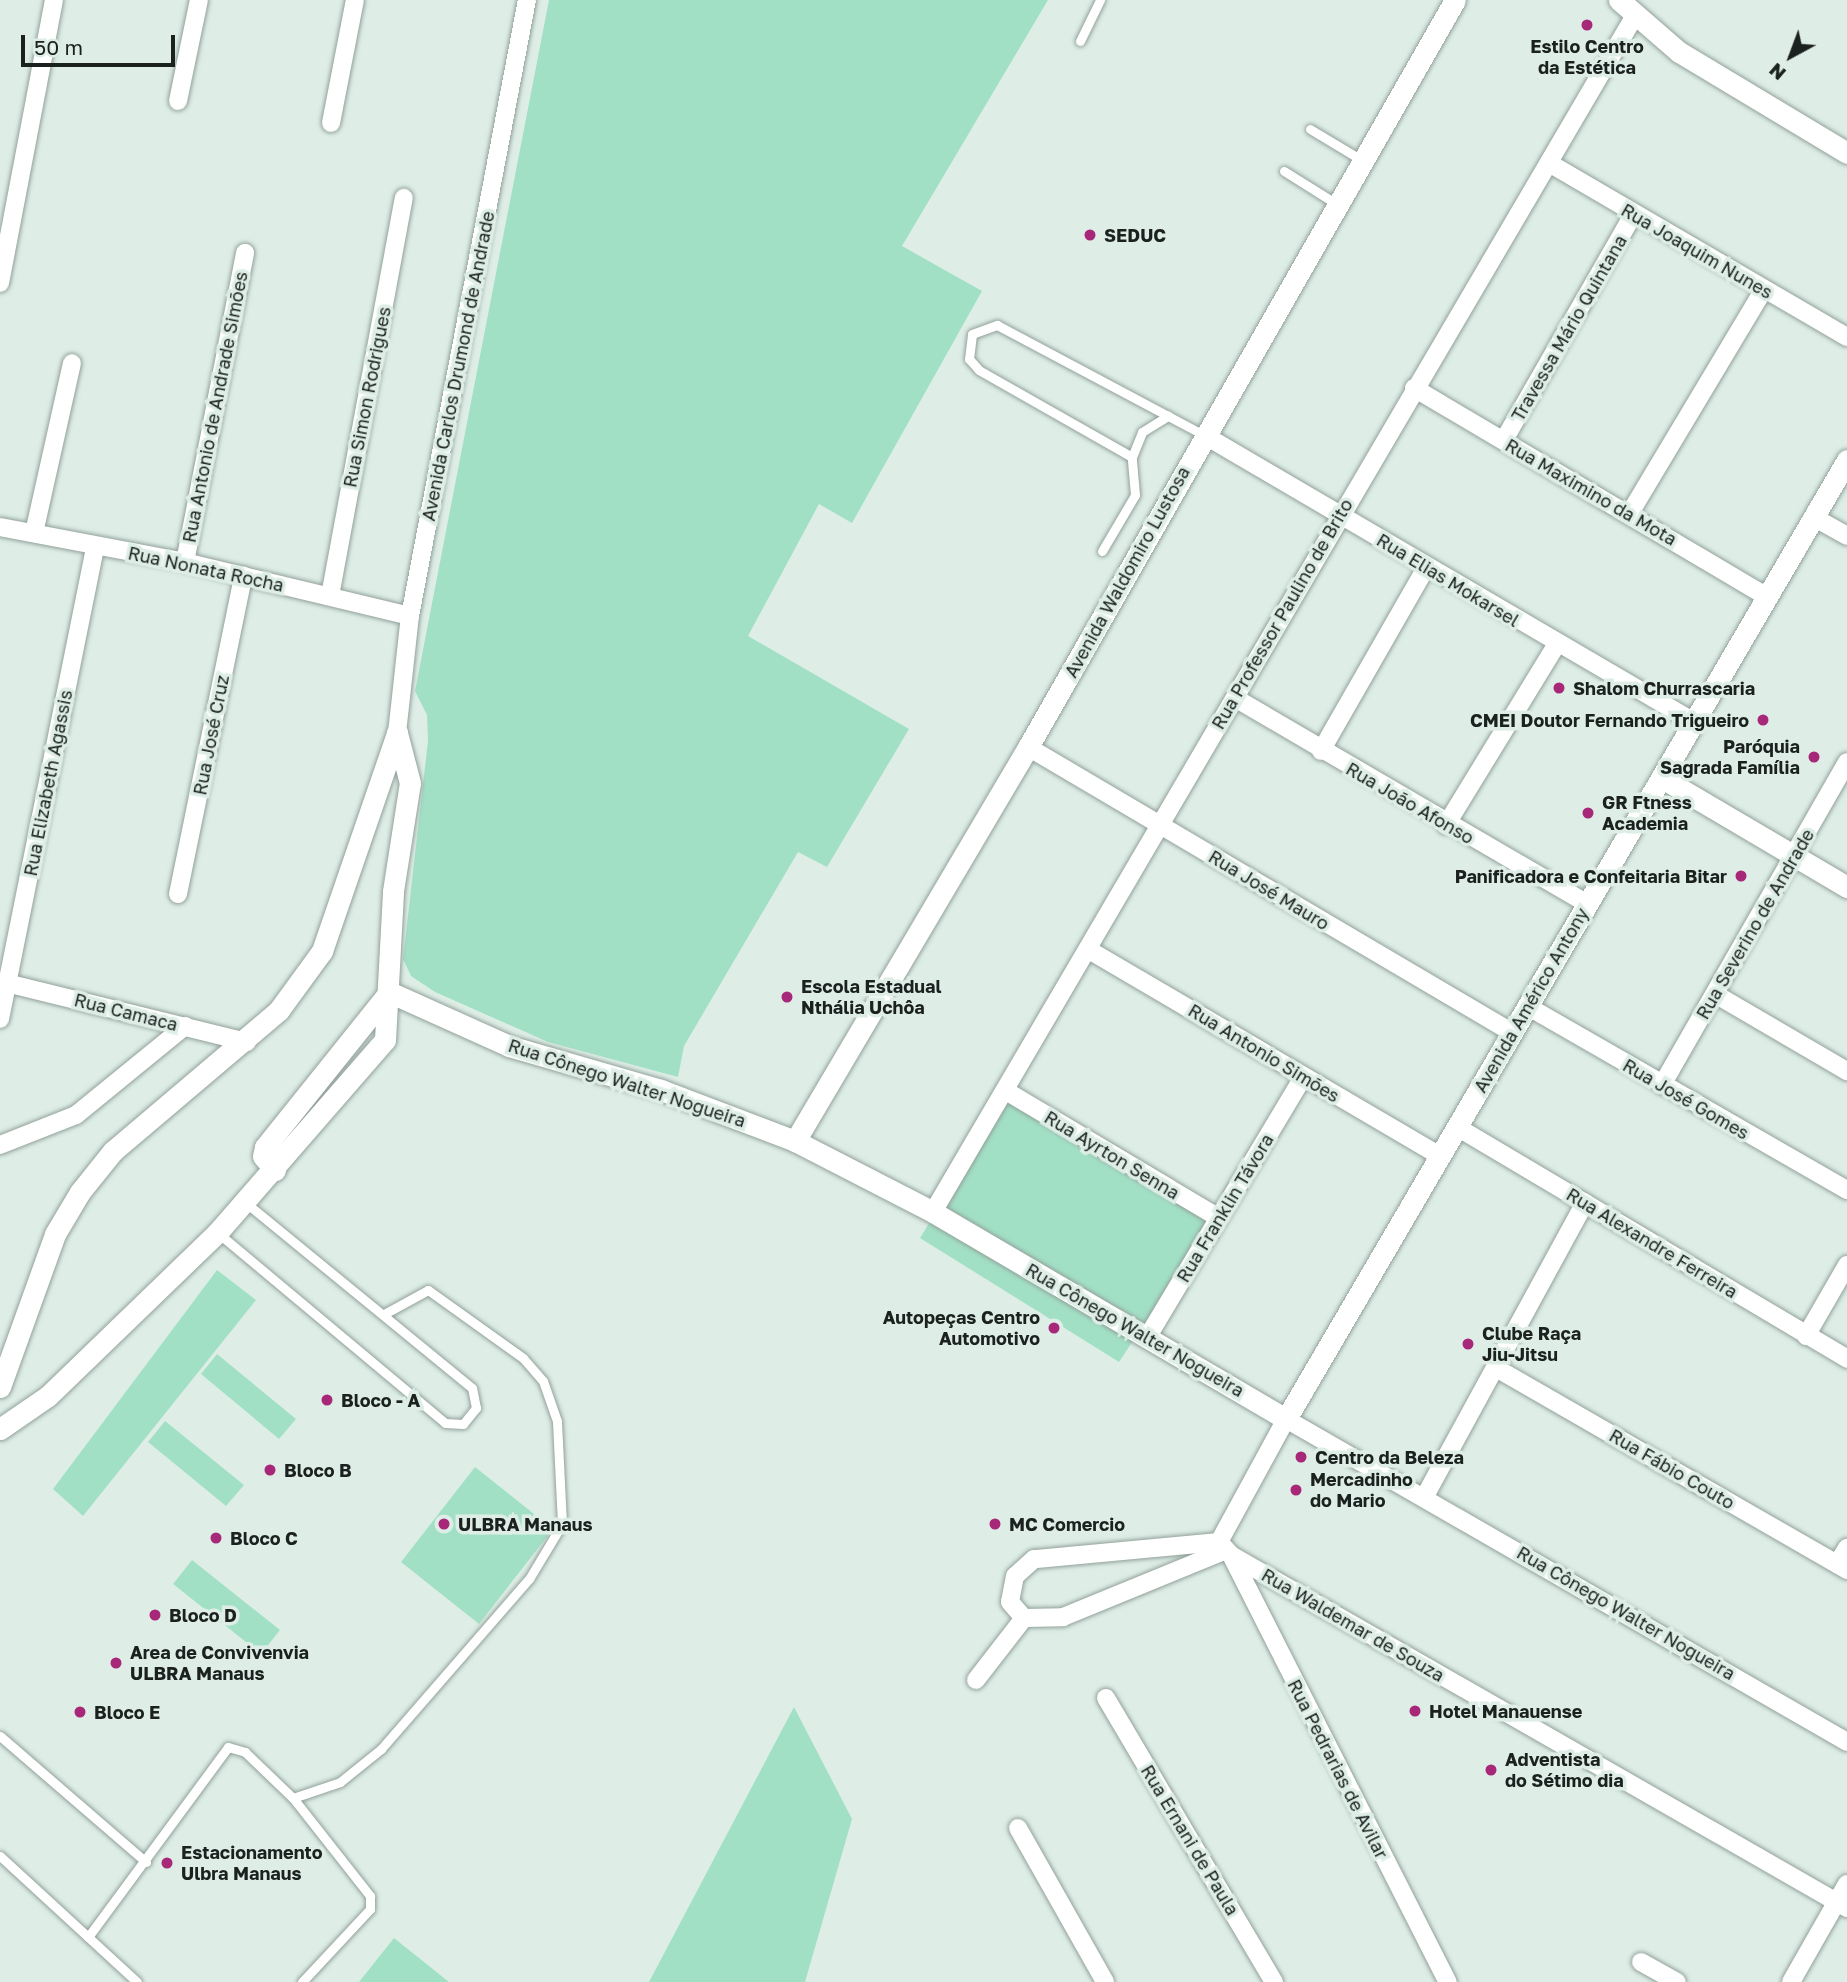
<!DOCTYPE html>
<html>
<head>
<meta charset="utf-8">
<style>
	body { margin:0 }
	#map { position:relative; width:1847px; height:1982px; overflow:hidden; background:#deeee7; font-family:"Golos Text",sans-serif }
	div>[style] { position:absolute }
	.green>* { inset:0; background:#a2e0c6 }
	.roads { filter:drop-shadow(0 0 2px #92a19a) drop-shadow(0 0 2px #92a19a) }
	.service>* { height:9px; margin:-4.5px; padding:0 4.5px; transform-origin:4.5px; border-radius:4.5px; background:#fff }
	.minor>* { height:18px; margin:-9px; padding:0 9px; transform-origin:9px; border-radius:9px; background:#fff }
	.tertiary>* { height:21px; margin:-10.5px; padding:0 10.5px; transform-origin:10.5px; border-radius:10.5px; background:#fff }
	.dots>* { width:19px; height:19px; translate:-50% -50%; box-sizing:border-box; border:4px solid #deeee7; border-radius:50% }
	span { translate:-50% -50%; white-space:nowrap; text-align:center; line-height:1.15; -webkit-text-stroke:7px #deeee7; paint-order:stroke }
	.poi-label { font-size:18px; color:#1b211f; font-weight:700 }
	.left { translate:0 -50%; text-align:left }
	.right { translate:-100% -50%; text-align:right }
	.street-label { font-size:18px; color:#1b211f }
	.north { position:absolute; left:1756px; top:21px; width:70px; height:70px; -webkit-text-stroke:5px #deeee7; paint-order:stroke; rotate:221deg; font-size:19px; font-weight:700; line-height:28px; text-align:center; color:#1b211f }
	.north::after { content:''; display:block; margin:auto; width:24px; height:32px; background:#1b211f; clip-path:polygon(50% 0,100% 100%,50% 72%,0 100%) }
	.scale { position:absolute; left:21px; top:35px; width:154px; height:32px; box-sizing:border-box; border:4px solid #1b211f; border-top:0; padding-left:9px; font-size:21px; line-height:24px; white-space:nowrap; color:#1b211f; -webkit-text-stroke:5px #deeee7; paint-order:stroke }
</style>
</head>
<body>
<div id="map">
	<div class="green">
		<i style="clip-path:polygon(549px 0,1048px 0,902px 246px,982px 291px,852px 523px,819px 504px,748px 636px,909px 729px,827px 867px,798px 852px,684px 1046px,678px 1077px,548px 1042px,435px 992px,411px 976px,403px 959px,428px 741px,427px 715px,415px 691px)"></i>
		<i style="clip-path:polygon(1007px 1097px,1212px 1221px,1119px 1362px,920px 1238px)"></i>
		<i style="clip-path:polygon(217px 1270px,256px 1300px,83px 1516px,53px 1489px)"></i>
		<i style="clip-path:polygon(217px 1354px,296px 1419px,279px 1439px,201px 1374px)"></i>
		<i style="clip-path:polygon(165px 1421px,244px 1485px,226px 1506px,148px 1442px)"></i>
		<i style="clip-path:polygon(475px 1467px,553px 1529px,479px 1624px,401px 1562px)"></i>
		<i style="clip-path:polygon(192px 1560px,280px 1630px,261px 1654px,173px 1584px)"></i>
		<i style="clip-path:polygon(794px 1707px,852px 1819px,805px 1982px,649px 1982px)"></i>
		<i style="clip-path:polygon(394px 1938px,449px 1982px,359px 1982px)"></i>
	</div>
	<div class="roads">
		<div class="service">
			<i style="left:1080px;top:41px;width:46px;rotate:-64deg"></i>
			<i style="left:1310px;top:129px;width:58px;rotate:31deg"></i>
			<i style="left:1284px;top:171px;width:60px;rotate:32.1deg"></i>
			<i style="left:1132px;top:457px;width:27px;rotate:-68deg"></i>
			<i style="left:1142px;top:432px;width:31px;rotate:-32deg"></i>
			<i style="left:1102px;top:551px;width:65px;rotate:-59.5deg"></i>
			<i style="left:1135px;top:495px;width:38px;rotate:-95deg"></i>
			<i style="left:1132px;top:457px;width:176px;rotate:-150.4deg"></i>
			<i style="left:979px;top:370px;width:15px;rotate:-132deg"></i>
			<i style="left:969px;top:359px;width:25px;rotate:-83deg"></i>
			<i style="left:972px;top:334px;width:27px;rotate:-20deg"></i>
			<i style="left:997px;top:325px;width:234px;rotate:28deg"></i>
			<i style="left:218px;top:1233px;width:296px;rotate:39.9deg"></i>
			<i style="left:445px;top:1423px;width:18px;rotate:3deg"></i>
			<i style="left:463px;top:1424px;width:21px;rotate:-51deg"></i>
			<i style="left:476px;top:1408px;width:20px;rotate:-101deg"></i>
			<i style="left:472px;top:1388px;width:292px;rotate:-140.7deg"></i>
			<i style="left:0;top:1736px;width:193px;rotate:40.8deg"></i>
			<i style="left:293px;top:1798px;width:50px;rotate:-18.8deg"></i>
			<i style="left:340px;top:1782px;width:53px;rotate:-38.8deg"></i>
			<i style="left:381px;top:1749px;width:225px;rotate:-49deg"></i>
			<i style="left:529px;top:1579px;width:64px;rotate:-59deg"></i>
			<i style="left:562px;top:1524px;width:103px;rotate:-92.8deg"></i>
			<i style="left:557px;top:1421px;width:42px;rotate:-109.3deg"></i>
			<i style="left:543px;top:1381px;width:30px;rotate:-131deg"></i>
			<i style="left:523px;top:1358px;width:117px;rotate:-144.4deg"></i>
			<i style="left:428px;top:1290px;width:50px;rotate:151.4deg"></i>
			<i style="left:0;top:1856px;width:186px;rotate:42.6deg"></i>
			<i style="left:88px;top:1937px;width:236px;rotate:-53.6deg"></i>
			<i style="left:228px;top:1747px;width:18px;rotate:16deg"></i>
			<i style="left:245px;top:1752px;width:66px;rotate:43.8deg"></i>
			<i style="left:293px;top:1798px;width:125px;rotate:51.8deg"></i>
			<i style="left:370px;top:1896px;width:13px;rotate:90deg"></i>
			<i style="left:370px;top:1909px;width:100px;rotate:133deg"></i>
		</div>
		<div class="minor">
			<i style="left:178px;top:101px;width:103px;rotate:-78.3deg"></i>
			<i style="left:331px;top:123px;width:125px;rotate:-79deg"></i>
			<i style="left:1549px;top:163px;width:345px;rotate:30.3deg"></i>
			<i style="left:0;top:283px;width:288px;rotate:-79.2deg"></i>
			<i style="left:1414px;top:388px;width:410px;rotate:30.6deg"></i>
			<i style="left:1204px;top:435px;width:568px;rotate:30.36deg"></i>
			<i style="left:1504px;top:440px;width:259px;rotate:-60.2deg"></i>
			<i style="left:1630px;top:513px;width:261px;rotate:-59.1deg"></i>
			<i style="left:1815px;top:518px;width:37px;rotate:29deg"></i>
			<i style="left:0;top:527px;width:188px;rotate:10.7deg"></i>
			<i style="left:185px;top:562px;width:231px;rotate:13.5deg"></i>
			<i style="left:34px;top:533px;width:174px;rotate:-77.4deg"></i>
			<i style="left:185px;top:562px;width:315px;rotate:-79deg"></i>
			<i style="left:330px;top:596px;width:405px;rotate:-79.5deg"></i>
			<i style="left:1235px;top:698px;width:408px;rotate:30.3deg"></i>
			<i style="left:397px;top:733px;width:118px;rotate:-83.7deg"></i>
			<i style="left:410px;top:616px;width:627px;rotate:-79.25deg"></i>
			<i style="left:1028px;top:747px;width:561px;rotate:30.54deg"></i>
			<i style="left:1321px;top:751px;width:213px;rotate:-60.2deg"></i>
			<i style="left:1446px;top:825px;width:212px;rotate:-58.5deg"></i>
			<i style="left:178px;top:894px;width:325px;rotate:-78.4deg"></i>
			<i style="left:1089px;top:950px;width:406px;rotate:30.4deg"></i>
			<i style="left:6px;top:983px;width:248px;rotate:13.8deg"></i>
			<i style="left:1715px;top:994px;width:153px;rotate:30.3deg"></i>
			<i style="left:1527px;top:1006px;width:369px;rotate:29.9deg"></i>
			<i style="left:0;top:1019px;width:482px;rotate:-78.6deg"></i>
			<i style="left:1662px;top:1085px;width:372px;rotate:-60.2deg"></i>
			<i style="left:1006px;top:1091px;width:248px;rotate:30.8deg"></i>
			<i style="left:1457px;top:1127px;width:454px;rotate:30.7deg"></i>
			<i style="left:0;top:1145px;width:82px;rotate:-21.5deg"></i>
			<i style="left:76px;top:1115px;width:141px;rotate:-39.2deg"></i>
			<i style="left:933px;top:1212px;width:1385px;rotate:-59.6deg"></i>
			<i style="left:1806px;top:1336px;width:82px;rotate:-60deg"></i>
			<i style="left:1147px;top:1338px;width:304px;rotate:-59.1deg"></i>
			<i style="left:1496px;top:1368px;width:405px;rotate:29.9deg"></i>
			<i style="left:1425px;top:1496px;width:334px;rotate:-61.4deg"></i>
			<i style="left:1219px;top:1542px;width:140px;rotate:-61.4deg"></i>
			<i style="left:1286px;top:1419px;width:647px;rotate:29.93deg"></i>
			<i style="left:1219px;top:1542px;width:18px;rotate:47deg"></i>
			<i style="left:1231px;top:1555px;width:710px;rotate:29.81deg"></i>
			<i style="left:1219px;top:1542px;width:186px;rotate:174.7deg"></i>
			<i style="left:1034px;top:1559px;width:25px;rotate:138deg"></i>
			<i style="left:1015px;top:1576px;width:26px;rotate:101deg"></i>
			<i style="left:1010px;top:1602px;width:21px;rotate:49deg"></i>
			<i style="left:1024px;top:1618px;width:39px;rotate:-1deg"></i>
			<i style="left:1063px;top:1617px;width:174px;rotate:-22.3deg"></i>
			<i style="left:1231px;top:1555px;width:479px;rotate:63.1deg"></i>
			<i style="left:1837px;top:1564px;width:19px;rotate:-58deg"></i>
			<i style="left:976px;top:1680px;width:78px;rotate:-52.3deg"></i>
			<i style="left:1106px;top:1698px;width:330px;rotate:59.4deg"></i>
			<i style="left:1018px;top:1828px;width:177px;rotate:60.5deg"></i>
			<i style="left:1641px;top:1962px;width:41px;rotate:29.1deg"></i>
			<i style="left:1791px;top:1982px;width:113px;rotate:-60.3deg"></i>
		</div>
		<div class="tertiary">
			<i style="left:1619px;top:0;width:79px;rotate:40.9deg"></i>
			<i style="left:1679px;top:52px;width:196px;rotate:31deg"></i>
			<i style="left:1662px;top:778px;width:215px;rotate:30.5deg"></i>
			<i style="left:795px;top:1141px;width:458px;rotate:-59.4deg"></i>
			<i style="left:1028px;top:747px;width:860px;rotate:-60.25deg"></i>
			<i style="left:275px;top:1170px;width:18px;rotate:-131deg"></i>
			<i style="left:263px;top:1156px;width:9px;rotate:-77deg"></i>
			<i style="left:265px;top:1147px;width:198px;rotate:-51.3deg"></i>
			<i style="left:389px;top:992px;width:132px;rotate:24.2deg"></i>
			<i style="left:509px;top:1046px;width:158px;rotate:16.1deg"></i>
			<i style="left:661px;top:1090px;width:143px;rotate:20.8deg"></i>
			<i style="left:795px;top:1141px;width:155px;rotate:27.2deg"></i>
			<i style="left:933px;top:1212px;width:409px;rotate:30.4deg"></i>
			<i style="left:1286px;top:1419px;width:1111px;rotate:-59.67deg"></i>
			<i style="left:0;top:1387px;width:163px;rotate:-70.2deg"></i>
			<i style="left:55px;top:1234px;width:49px;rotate:-59.2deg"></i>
			<i style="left:80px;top:1192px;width:53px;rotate:-51.2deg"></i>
			<i style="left:113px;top:1151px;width:218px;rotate:-40.3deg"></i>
			<i style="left:279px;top:1010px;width:73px;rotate:-53.9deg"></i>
			<i style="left:322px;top:951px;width:231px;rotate:-71deg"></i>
			<i style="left:0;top:1429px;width:58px;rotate:-34.5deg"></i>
			<i style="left:48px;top:1396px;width:235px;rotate:-44deg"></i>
			<i style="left:217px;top:1233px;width:256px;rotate:-49deg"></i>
			<i style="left:385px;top:1040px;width:149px;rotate:-86.9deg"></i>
			<i style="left:393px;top:891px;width:109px;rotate:-81.1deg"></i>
			<i style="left:410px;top:783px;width:52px;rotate:-104.6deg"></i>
		</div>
	</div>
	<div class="dots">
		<i style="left:1587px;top:25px;background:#a72879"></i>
		<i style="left:1090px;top:235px;background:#a72879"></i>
		<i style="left:1559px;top:688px;background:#a72879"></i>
		<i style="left:1763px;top:720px;background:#a72879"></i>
		<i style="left:1814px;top:757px;background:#a72879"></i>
		<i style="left:1588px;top:813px;background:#a72879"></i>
		<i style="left:1741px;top:876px;background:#a72879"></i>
		<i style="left:787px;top:997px;background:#a72879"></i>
		<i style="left:1054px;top:1328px;background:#a72879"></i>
		<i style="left:1468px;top:1344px;background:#a72879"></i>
		<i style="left:327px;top:1400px;background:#a72879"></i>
		<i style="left:1301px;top:1457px;background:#a72879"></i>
		<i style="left:270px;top:1470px;background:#a72879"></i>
		<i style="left:1296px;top:1490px;background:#a72879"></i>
		<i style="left:444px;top:1524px;background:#a72879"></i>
		<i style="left:995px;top:1524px;background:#a72879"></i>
		<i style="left:216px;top:1538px;background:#a72879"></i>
		<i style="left:155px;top:1615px;background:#a72879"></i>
		<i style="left:116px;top:1663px;background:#a72879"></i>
		<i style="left:1415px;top:1711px;background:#a72879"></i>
		<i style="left:80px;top:1712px;background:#a72879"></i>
		<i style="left:1491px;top:1770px;background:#a72879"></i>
		<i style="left:167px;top:1863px;background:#a72879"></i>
	</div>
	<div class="poi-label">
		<span style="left:1587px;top:57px">Estilo Centro<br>da Estética</span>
		<span class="left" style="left:1104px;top:235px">SEDUC</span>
		<span class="left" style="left:1573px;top:688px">Shalom Churrascaria</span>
		<span class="right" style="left:1749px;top:720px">CMEI Doutor Fernando Trigueiro</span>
		<span class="right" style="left:1800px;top:757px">Paróquia<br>Sagrada Família</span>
		<span class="left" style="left:1602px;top:813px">GR Ftness<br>Academia</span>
		<span class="right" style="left:1727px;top:876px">Panificadora e Confeitaria Bitar</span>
		<span class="left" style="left:801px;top:997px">Escola Estadual<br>Nthália Uchôa</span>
		<span class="right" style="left:1040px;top:1328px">Autopeças Centro<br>Automotivo</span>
		<span class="left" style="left:1482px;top:1344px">Clube Raça<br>Jiu-Jitsu</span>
		<span class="left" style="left:341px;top:1400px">Bloco - A</span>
		<span class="left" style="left:1315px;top:1457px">Centro da Beleza</span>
		<span class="left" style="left:284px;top:1470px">Bloco B</span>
		<span class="left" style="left:1310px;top:1490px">Mercadinho<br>do Mario</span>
		<span class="left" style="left:458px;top:1524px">ULBRA Manaus</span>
		<span class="left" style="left:1009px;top:1524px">MC Comercio</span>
		<span class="left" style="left:230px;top:1538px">Bloco C</span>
		<span class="left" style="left:169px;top:1615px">Bloco D</span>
		<span class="left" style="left:130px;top:1663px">Area de Convivenvia<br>ULBRA Manaus</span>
		<span class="left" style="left:1429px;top:1711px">Hotel Manauense</span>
		<span class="left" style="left:94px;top:1712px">Bloco E</span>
		<span class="left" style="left:1505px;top:1770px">Adventista<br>do Sétimo dia</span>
		<span class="left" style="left:181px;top:1863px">Estacionamento<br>Ulbra Manaus</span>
	</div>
	<div class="street-label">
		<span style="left:1697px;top:251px;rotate:30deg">Rua Joaquim Nunes</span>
		<span style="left:1569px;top:328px;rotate:-60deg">Travessa Mário Quintana</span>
		<span style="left:458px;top:366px;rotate:-79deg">Avenida Carlos Drumond de Andrade</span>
		<span style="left:367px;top:397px;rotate:-79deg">Rua Simon Rodrigues</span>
		<span style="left:215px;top:407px;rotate:-79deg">Rua Antonio de Andrade Simões</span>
		<span style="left:1591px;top:492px;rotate:30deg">Rua Maximino da Mota</span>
		<span style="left:206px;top:569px;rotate:12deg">Rua Nonata Rocha</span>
		<span style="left:1127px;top:572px;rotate:-61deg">Avenida Waldomiro Lustosa</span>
		<span style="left:1448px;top:580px;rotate:31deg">Rua Elias Mokarsel</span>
		<span style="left:1282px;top:614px;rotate:-60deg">Rua Professor Paulino de Brito</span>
		<span style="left:211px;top:735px;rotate:-79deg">Rua José Cruz</span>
		<span style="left:48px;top:783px;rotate:-79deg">Rua Elizabeth Agassis</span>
		<span style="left:1410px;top:803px;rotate:30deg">Rua João Afonso</span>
		<span style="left:1269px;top:890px;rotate:31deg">Rua José Mauro</span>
		<span style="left:1755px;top:924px;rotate:-60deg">Rua Severino de Andrade</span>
		<span style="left:1531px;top:1000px;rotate:-60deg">Avenida Américo Antony</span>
		<span style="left:126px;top:1012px;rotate:14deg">Rua Camaca</span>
		<span style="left:1264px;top:1053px;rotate:31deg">Rua Antonio Simões</span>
		<span style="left:627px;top:1083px;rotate:18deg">Rua Cônego Walter Nogueira</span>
		<span style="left:1686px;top:1099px;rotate:30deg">Rua José Gomes</span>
		<span style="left:1112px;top:1155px;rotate:31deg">Rua Ayrton Senna</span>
		<span style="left:1225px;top:1208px;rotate:-59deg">Rua Franklin Távora</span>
		<span style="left:1652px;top:1243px;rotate:31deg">Rua Alexandre Ferreira</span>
		<span style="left:1135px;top:1330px;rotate:30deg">Rua Cônego Walter Nogueira</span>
		<span style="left:1672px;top:1469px;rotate:30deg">Rua Fábio Couto</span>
		<span style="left:1626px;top:1613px;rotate:30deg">Rua Cônego Walter Nogueira</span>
		<span style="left:1353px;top:1625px;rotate:30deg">Rua Waldemar de Souza</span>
		<span style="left:1338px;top:1769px;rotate:63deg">Rua Pedrarias de Avilar</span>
		<span style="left:1190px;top:1840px;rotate:59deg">Rua Ernani de Paula</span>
	</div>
	<div class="north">N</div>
	<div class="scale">50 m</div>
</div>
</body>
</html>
